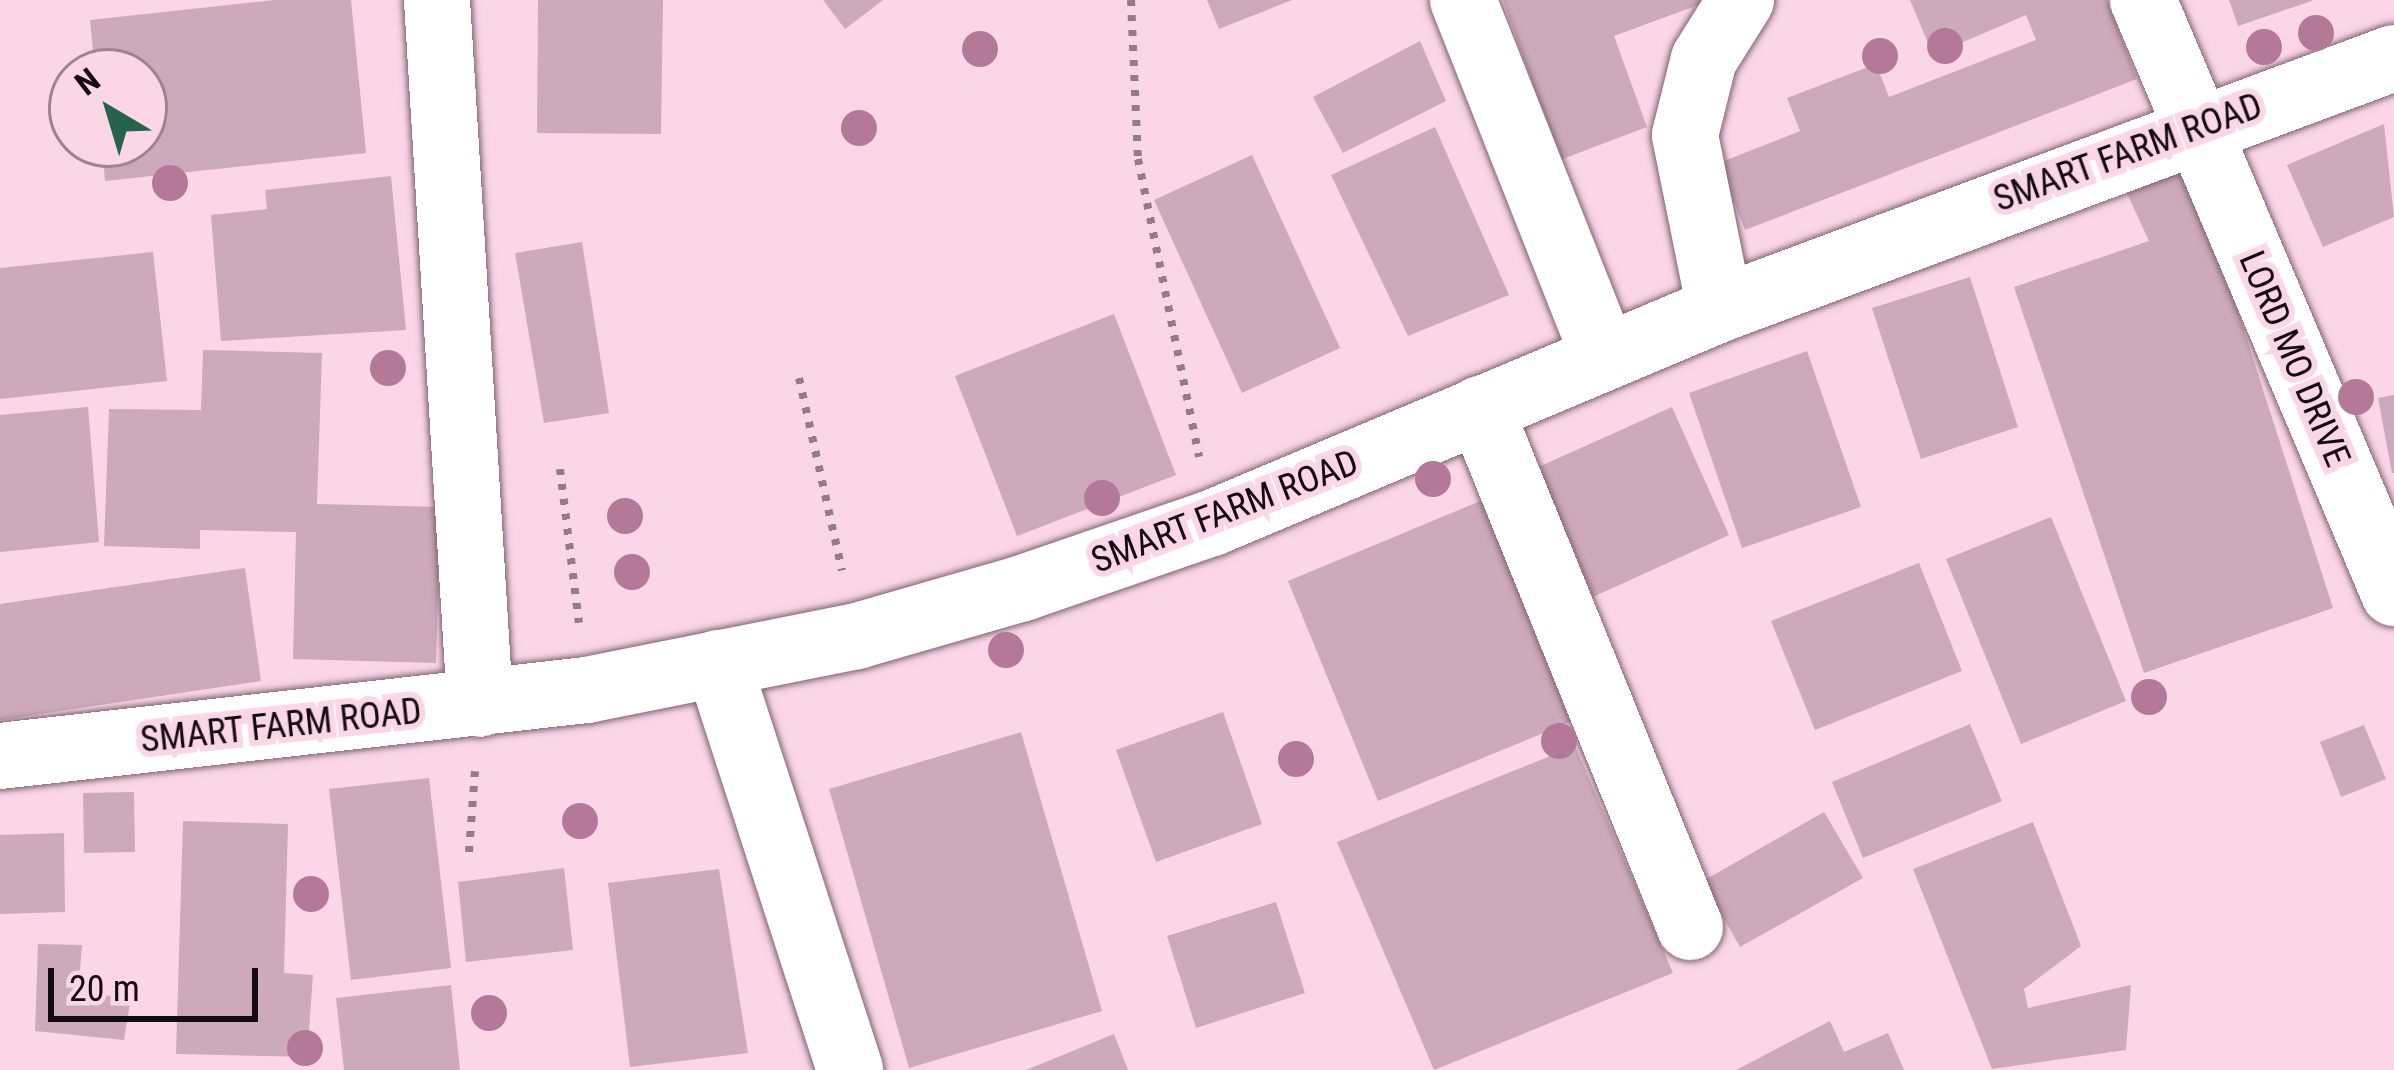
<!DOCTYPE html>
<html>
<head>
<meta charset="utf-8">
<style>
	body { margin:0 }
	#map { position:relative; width:2394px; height:1070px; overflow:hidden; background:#fad6e7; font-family:"Roboto Condensed",sans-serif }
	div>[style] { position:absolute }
	.building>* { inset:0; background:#cdaabb }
	.path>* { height:8px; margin-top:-4px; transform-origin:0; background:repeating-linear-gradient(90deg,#947b87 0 6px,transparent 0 15px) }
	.roads { filter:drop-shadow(0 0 3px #816271) drop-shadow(0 0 3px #816271) }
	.minor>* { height:66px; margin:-33px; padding:0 33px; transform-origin:33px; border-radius:33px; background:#fff }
	.trees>* { width:36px; height:36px; margin:-18px; border-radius:50%; background:#b47999 }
	span { translate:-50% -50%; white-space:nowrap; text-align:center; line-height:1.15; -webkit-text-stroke:12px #fad6e7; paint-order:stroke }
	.street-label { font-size:36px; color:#150a10 }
	.north { position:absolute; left:48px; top:48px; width:120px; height:120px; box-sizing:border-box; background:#fad6e7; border:3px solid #9e8491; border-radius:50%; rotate:322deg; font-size:33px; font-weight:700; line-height:48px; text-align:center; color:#150a10 }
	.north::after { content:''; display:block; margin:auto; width:42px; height:54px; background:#29624b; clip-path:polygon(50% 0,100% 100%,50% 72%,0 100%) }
	.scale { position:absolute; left:48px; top:968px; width:210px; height:54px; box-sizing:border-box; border:6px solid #150a10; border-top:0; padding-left:15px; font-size:36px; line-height:42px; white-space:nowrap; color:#150a10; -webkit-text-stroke:9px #fad6e7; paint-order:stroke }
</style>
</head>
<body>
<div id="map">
	<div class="building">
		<i style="clip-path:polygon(274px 0,351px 0,366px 153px,105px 181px,102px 144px,144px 144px,144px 72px,95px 72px,90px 20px)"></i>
		<i style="clip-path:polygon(538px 0,663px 0,661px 134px,537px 133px)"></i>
		<i style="clip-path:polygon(823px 0,883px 0,845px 29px)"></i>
		<i style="clip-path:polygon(1207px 0,1292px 0,1219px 29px)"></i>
		<i style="clip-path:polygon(1503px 0,1712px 0,1614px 36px,1647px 127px,1560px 160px)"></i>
		<i style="clip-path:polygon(1910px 0,2107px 0,2137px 79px,1745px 230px,1719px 163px,1800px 131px,1787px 98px,1876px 64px,1889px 97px,2036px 40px,2026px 15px,1933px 55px)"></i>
		<i style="clip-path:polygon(2229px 0,2312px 0,2312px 1px,2238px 26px)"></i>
		<i style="clip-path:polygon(1420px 41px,1446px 101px,1343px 153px,1313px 97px)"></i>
		<i style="clip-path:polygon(2384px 124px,2394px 217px,2323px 247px,2287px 165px)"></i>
		<i style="clip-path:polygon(1435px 127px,1509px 295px,1408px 336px,1331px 175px)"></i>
		<i style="clip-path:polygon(1252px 155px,1340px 348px,1242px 393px,1154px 200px)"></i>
		<i style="clip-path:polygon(2191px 165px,2333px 608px,2144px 673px,2014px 287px,2149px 241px,2126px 191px)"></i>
		<i style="clip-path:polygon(391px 176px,406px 330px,221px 341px,211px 215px,267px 209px,265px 190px)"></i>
		<i style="clip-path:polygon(582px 242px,609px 413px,544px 423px,515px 253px)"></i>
		<i style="clip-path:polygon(153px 252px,167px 381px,0 399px,0 268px)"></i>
		<i style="clip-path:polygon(1970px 277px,2018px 427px,1921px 459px,1872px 308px)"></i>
		<i style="clip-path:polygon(1114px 314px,1176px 475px,1017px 536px,955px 376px)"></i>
		<i style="clip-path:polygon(203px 350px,322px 353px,317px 504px,440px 507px,436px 663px,293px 659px,296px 532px,200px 530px,200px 549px,104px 546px,109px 409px,201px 410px)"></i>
		<i style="clip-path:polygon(1807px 351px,1861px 507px,1742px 548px,1689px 393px)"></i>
		<i style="clip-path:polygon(2394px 395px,2394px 473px,2392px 473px,2378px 398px)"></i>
		<i style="clip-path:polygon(88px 407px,99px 542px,0 552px,0 415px)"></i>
		<i style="clip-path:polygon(1672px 407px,1729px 535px,1593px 597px,1534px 469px)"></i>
		<i style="clip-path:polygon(1490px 497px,1580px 718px,1378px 801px,1288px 581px)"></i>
		<i style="clip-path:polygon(2051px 517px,2126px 701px,2021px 744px,1946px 559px)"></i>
		<i style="clip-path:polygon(1919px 563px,1962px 671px,1815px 730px,1771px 621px)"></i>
		<i style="clip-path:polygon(245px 568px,261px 681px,0 720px,0 604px)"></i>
		<i style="clip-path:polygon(1223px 712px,1262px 824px,1156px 862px,1116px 750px)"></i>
		<i style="clip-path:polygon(1970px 724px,2002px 801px,1863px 858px,1832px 782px)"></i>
		<i style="clip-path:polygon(2364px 725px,2386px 779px,2341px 797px,2320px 742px)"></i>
		<i style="clip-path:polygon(1021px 732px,1102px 1011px,909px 1068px,829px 789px)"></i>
		<i style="clip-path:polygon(1575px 746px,1673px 973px,1434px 1070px,1337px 842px)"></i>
		<i style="clip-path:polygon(429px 778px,451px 968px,351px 980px,329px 789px)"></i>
		<i style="clip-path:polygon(134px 792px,135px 852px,84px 853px,83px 793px)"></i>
		<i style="clip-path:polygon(1824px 812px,1863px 878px,1740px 947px,1703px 881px)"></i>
		<i style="clip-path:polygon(183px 821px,288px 824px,284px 973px,313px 975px,307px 1057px,176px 1054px)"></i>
		<i style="clip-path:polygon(2033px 822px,2081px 946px,2024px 989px,2028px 1008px,2131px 985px,2126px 1050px,1992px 1069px,1913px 869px)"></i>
		<i style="clip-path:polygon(64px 833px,65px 912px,0 914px,0 835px)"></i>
		<i style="clip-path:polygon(564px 868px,573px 950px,466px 962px,458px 882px)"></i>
		<i style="clip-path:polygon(719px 869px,748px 1053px,630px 1067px,608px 883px)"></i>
		<i style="clip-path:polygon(1276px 902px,1305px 993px,1196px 1028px,1167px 936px)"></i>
		<i style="clip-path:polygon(38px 944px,82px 945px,78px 994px,131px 997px,124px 1040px,35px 1031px)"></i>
		<i style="clip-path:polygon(451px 985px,460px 1070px,344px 1070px,336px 998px)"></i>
		<i style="clip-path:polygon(1830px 1021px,1844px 1052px,1888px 1033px,1904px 1070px,1736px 1070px)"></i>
		<i style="clip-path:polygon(1114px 1034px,1128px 1070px,1026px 1070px)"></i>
	</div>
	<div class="path">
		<i style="left:1131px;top:0;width:159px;rotate:87.5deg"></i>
		<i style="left:1138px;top:159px;width:304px;rotate:78.4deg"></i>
		<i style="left:799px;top:378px;width:197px;rotate:77.4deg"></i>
		<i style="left:560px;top:469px;width:155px;rotate:83deg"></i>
		<i style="left:469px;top:852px;width:81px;rotate:-85.8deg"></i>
	</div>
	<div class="roads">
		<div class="minor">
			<i style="left:437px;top:0;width:705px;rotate:86.5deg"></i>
			<i style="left:1463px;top:0;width:381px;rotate:68.4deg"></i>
			<i style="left:2143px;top:0;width:644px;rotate:67.06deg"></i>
			<i style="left:1720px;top:309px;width:177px;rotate:-101.4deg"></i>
			<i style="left:1685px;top:135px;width:78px;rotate:-76deg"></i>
			<i style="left:1704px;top:59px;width:70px;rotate:-57.9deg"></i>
			<i style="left:1480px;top:409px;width:559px;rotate:67.93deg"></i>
			<i style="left:718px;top:663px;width:428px;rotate:72deg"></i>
			<i style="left:0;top:756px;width:591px;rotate:-6.42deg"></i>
			<i style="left:587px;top:690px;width:275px;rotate:-11.3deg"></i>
			<i style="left:857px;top:636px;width:173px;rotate:-16.1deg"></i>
			<i style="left:1023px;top:588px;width:200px;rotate:-19deg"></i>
			<i style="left:1212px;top:523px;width:551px;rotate:-22.84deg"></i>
			<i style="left:1720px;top:309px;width:719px;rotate:-20.43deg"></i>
		</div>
	</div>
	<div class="trees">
		<i style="left:2316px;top:33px"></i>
		<i style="left:1945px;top:46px"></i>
		<i style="left:2264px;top:47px"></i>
		<i style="left:980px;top:49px"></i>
		<i style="left:1880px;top:56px"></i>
		<i style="left:859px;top:128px"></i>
		<i style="left:170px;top:183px"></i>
		<i style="left:388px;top:368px"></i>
		<i style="left:2356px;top:397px"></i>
		<i style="left:1433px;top:479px"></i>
		<i style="left:1102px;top:498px"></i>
		<i style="left:625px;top:516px"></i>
		<i style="left:632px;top:572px"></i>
		<i style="left:1006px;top:650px"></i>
		<i style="left:2149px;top:697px"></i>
		<i style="left:1559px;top:741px"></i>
		<i style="left:1296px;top:759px"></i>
		<i style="left:580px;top:821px"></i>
		<i style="left:311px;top:894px"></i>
		<i style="left:489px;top:1013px"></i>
		<i style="left:305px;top:1048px"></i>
	</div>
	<div class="street-label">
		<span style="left:2128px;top:153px;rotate:-20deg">SMART FARM ROAD</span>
		<span style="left:2294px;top:359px;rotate:67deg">LORD MO DRIVE</span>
		<span style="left:1225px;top:512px;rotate:-21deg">SMART FARM ROAD</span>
		<span style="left:281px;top:726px;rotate:-6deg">SMART FARM ROAD</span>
	</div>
	<div class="north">N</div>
	<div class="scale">20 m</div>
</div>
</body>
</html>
